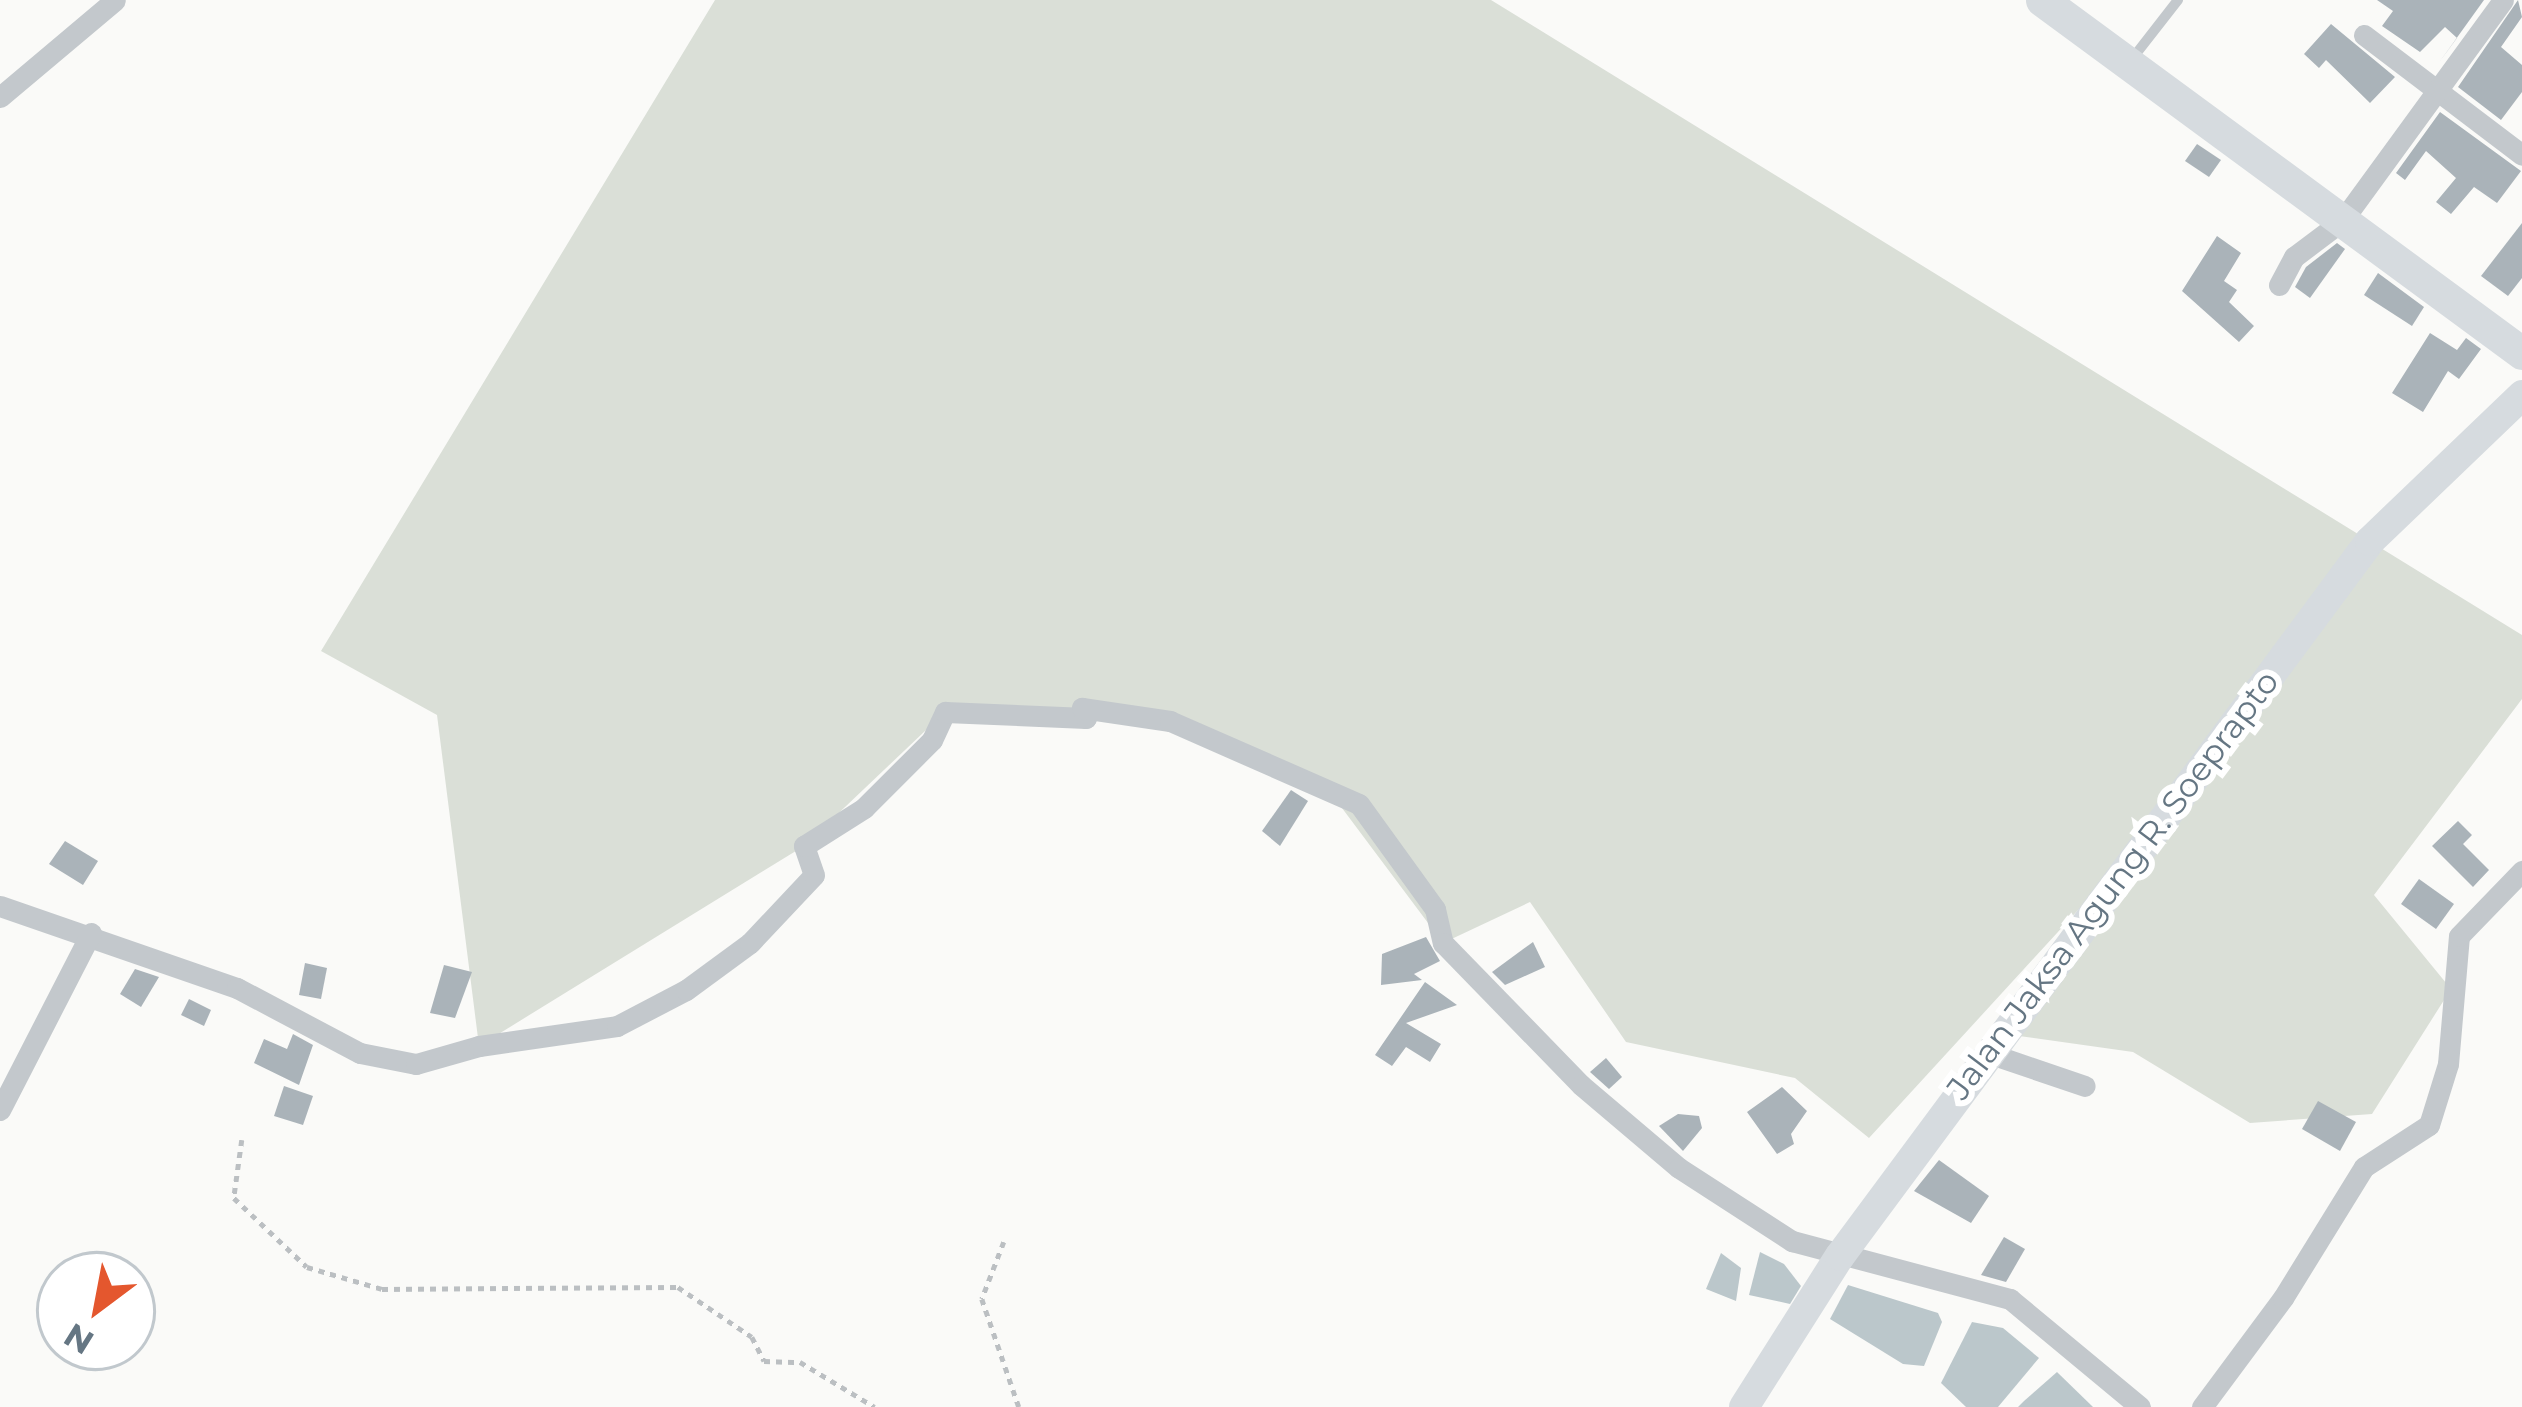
<!DOCTYPE html>
<html>
<head>
<meta charset="utf-8">
<style>
	body { margin:0 }
	#map { position:relative; width:2522px; height:1407px; overflow:hidden; background:#fafaf8; font-family:Montserrat,sans-serif }
	div>[style] { position:absolute }
	.green>* { inset:0; background:#dadfd7 }
	.water>* { inset:0; background:#bbc7cb }
	.building>* { inset:0; background:#aab3b9 }
	.path>* { height:4.5px; margin-top:-2.25px; transform-origin:0; background:repeating-linear-gradient(90deg,#bbbfc2 0 6px,transparent 0 12px) }
	.lane>* { height:10px; margin:-5px; padding:0 5px; transform-origin:5px; border-radius:5px; background:#c3c8cc }
	.street>* { height:21px; margin:-10.5px; padding:0 10.5px; transform-origin:10.5px; border-radius:10.5px; background:#c3c8cc }
	.secondary>* { height:30px; margin:-15px; padding:0 15px; transform-origin:15px; border-radius:15px; background:#d6dbdf }
	.primary>* { height:33px; margin:-16.5px; padding:0 16.5px; transform-origin:16.5px; border-radius:16.5px; background:#d6dbdf }
	span { translate:-50% -50%; white-space:nowrap; text-align:center; line-height:1.15; -webkit-text-stroke:12px #fff; paint-order:stroke }
	.street-label { font-size:33px; color:#657683 }
	.north { position:absolute; left:36px; top:1251px; width:120px; height:120px; box-sizing:border-box; background:#fff; border:3px solid #c1c8cd; border-radius:50%; rotate:212deg; font-size:33px; font-weight:700; line-height:48px; text-align:center; color:#657683 }
	.north::after { content:''; display:block; margin:auto; width:42px; height:54px; background:#e4572e; clip-path:polygon(50% 0,100% 100%,50% 72%,0 100%) }
</style>
</head>
<body>
<div id="map">
	<div class="green">
		<i style="clip-path:polygon(715px 0,1491px 0,2522px 635px,2522px 699px,2374px 895px,2451px 989px,2372px 1114px,2250px 1123px,2133px 1052px,2019px 1036px,2124px 860px,1869px 1138px,1795px 1078px,1626px 1042px,1530px 902px,1443px 943px,1324px 784px,1170px 721px,945px 712px,804px 846px,479px 1046px,437px 715px,321px 651px)"></i>
	</div>
	<div class="water">
		<i style="clip-path:polygon(1760px 1252px,1784px 1264px,1801px 1286px,1790px 1304px,1749px 1295px)"></i>
		<i style="clip-path:polygon(1721px 1253px,1741px 1268px,1736px 1301px,1706px 1289px)"></i>
		<i style="clip-path:polygon(1848px 1285px,1938px 1313px,1942px 1322px,1924px 1366px,1903px 1364px,1830px 1319px)"></i>
		<i style="clip-path:polygon(1972px 1322px,2003px 1328px,2039px 1358px,1998px 1407px,1966px 1407px,1941px 1383px)"></i>
		<i style="clip-path:polygon(2057px 1372px,2093px 1407px,2018px 1407px,2024px 1401px)"></i>
	</div>
	<div class="building">
		<i style="clip-path:polygon(2377px 0,2484px 0,2438px 64px,2457px 38px,2445px 27px,2420px 52px,2382px 26px,2393px 11px)"></i>
		<i style="clip-path:polygon(2518px 0,2522px 17px,2501px 47px,2522px 65px,2522px 92px,2501px 120px,2458px 87px)"></i>
		<i style="clip-path:polygon(2331px 24px,2395px 77px,2370px 103px,2326px 60px,2319px 68px,2304px 54px)"></i>
		<i style="clip-path:polygon(2440px 112px,2521px 171px,2497px 203px,2474px 187px,2451px 214px,2436px 202px,2456px 178px,2426px 151px,2405px 180px,2396px 173px)"></i>
		<i style="clip-path:polygon(2197px 144px,2221px 160px,2209px 177px,2185px 161px)"></i>
		<i style="clip-path:polygon(2522px 223px,2522px 278px,2508px 296px,2481px 276px)"></i>
		<i style="clip-path:polygon(2217px 236px,2241px 253px,2224px 281px,2237px 290px,2229px 302px,2254px 326px,2239px 342px,2182px 291px)"></i>
		<i style="clip-path:polygon(2337px 243px,2345px 249px,2310px 298px,2295px 287px,2306px 267px)"></i>
		<i style="clip-path:polygon(2378px 273px,2424px 307px,2412px 326px,2364px 295px)"></i>
		<i style="clip-path:polygon(2430px 333px,2457px 350px,2466px 338px,2481px 349px,2459px 379px,2448px 371px,2423px 412px,2392px 393px)"></i>
		<i style="clip-path:polygon(1291px 790px,1308px 801px,1280px 846px,1262px 831px)"></i>
		<i style="clip-path:polygon(2458px 821px,2472px 835px,2463px 844px,2489px 870px,2473px 887px,2432px 846px)"></i>
		<i style="clip-path:polygon(65px 841px,98px 861px,83px 885px,49px 864px)"></i>
		<i style="clip-path:polygon(2419px 879px,2454px 904px,2436px 929px,2401px 904px)"></i>
		<i style="clip-path:polygon(1426px 937px,1440px 961px,1414px 974px,1422px 980px,1381px 985px,1382px 954px)"></i>
		<i style="clip-path:polygon(1533px 942px,1545px 967px,1505px 985px,1492px 972px)"></i>
		<i style="clip-path:polygon(305px 963px,327px 968px,321px 999px,299px 995px)"></i>
		<i style="clip-path:polygon(444px 965px,472px 972px,455px 1018px,430px 1013px)"></i>
		<i style="clip-path:polygon(135px 969px,159px 977px,141px 1007px,120px 994px)"></i>
		<i style="clip-path:polygon(1425px 982px,1457px 1005px,1406px 1023px,1441px 1044px,1430px 1062px,1406px 1047px,1392px 1066px,1375px 1055px)"></i>
		<i style="clip-path:polygon(189px 999px,211px 1010px,204px 1026px,181px 1015px)"></i>
		<i style="clip-path:polygon(293px 1034px,313px 1045px,299px 1085px,254px 1063px,264px 1039px,287px 1049px)"></i>
		<i style="clip-path:polygon(1606px 1058px,1622px 1077px,1609px 1089px,1590px 1072px)"></i>
		<i style="clip-path:polygon(284px 1086px,313px 1096px,303px 1125px,274px 1116px)"></i>
		<i style="clip-path:polygon(1782px 1087px,1807px 1111px,1791px 1134px,1794px 1144px,1777px 1154px,1747px 1112px)"></i>
		<i style="clip-path:polygon(2318px 1101px,2356px 1122px,2340px 1151px,2302px 1129px)"></i>
		<i style="clip-path:polygon(1678px 1114px,1699px 1116px,1702px 1128px,1683px 1151px,1659px 1126px)"></i>
		<i style="clip-path:polygon(1939px 1160px,1989px 1196px,1971px 1223px,1914px 1191px)"></i>
		<i style="clip-path:polygon(2004px 1237px,2025px 1249px,2006px 1282px,1981px 1275px)"></i>
	</div>
	<div class="path">
		<i style="left:242px;top:1140px;width:59px;rotate:97.9deg"></i>
		<i style="left:234px;top:1198px;width:100px;rotate:43.4deg"></i>
		<i style="left:307px;top:1267px;width:78px;rotate:16.3deg"></i>
		<i style="left:382px;top:1289px;width:296px;rotate:-0.4deg"></i>
		<i style="left:678px;top:1287px;width:89px;rotate:34deg"></i>
		<i style="left:752px;top:1337px;width:27px;rotate:63deg"></i>
		<i style="left:764px;top:1361px;width:36px;rotate:2deg"></i>
		<i style="left:800px;top:1362px;width:87px;rotate:31deg"></i>
		<i style="left:1004px;top:1242px;width:61px;rotate:111.1deg"></i>
		<i style="left:982px;top:1299px;width:114px;rotate:71.1deg"></i>
	</div>
	<div class="lane">
		<i style="left:2132px;top:59px;width:75px;rotate:-52.1deg"></i>
	</div>
	<div class="street">
		<i style="left:2364px;top:35px;width:198px;rotate:37.2deg"></i>
		<i style="left:0;top:97px;width:150px;rotate:-40.1deg"></i>
		<i style="left:2279px;top:285px;width:32px;rotate:-62deg"></i>
		<i style="left:2294px;top:257px;width:60px;rotate:-36.9deg"></i>
		<i style="left:2342px;top:221px;width:273px;rotate:-53.9deg"></i>
		<i style="left:0;top:906px;width:251px;rotate:19.1deg"></i>
		<i style="left:237px;top:988px;width:139px;rotate:27.9deg"></i>
		<i style="left:360px;top:1053px;width:57px;rotate:11.1deg"></i>
		<i style="left:416px;top:1064px;width:66px;rotate:-15.9deg"></i>
		<i style="left:479px;top:1046px;width:139px;rotate:-8.2deg"></i>
		<i style="left:617px;top:1026px;width:78px;rotate:-27.6deg"></i>
		<i style="left:686px;top:990px;width:79px;rotate:-36.3deg"></i>
		<i style="left:750px;top:943px;width:93px;rotate:-46.7deg"></i>
		<i style="left:814px;top:875px;width:31px;rotate:-109deg"></i>
		<i style="left:804px;top:846px;width:71px;rotate:-32.3deg"></i>
		<i style="left:864px;top:808px;width:96px;rotate:-45deg"></i>
		<i style="left:932px;top:740px;width:31px;rotate:-65deg"></i>
		<i style="left:945px;top:712px;width:141px;rotate:2.4deg"></i>
		<i style="left:1086px;top:718px;width:11px;rotate:-112deg"></i>
		<i style="left:1082px;top:708px;width:89px;rotate:8.4deg"></i>
		<i style="left:1170px;top:721px;width:206px;rotate:23.7deg"></i>
		<i style="left:1359px;top:804px;width:130px;rotate:54.1deg"></i>
		<i style="left:1435px;top:909px;width:35px;rotate:77deg"></i>
		<i style="left:1443px;top:943px;width:198px;rotate:45.8deg"></i>
		<i style="left:1581px;top:1085px;width:128px;rotate:40.3deg"></i>
		<i style="left:1679px;top:1168px;width:135px;rotate:32.9deg"></i>
		<i style="left:1792px;top:1241px;width:226px;rotate:14.9deg"></i>
		<i style="left:2010px;top:1299px;width:169px;rotate:39.7deg"></i>
		<i style="left:1988px;top:1053px;width:102px;rotate:18.8deg"></i>
		<i style="left:0;top:1110px;width:199px;rotate:-62.8deg"></i>
		<i style="left:2202px;top:1407px;width:136px;rotate:-53.4deg"></i>
		<i style="left:2283px;top:1298px;width:154px;rotate:-58.3deg"></i>
		<i style="left:2364px;top:1167px;width:77px;rotate:-32.9deg"></i>
		<i style="left:2429px;top:1125px;width:64px;rotate:-72.7deg"></i>
		<i style="left:2448px;top:1064px;width:128px;rotate:-85.1deg"></i>
		<i style="left:2459px;top:936px;width:91px;rotate:-45.9deg"></i>
	</div>
	<div class="secondary">
		<i style="left:1744px;top:1407px;width:179px;rotate:-57.6deg"></i>
		<i style="left:1840px;top:1256px;width:890px;rotate:-53.45deg"></i>
		<i style="left:2370px;top:541px;width:211px;rotate:-43.8deg"></i>
	</div>
	<div class="primary">
		<i style="left:2042px;top:0;width:596px;rotate:36.33deg"></i>
	</div>
	<div class="street-label">
		<span style="left:2113px;top:885px;rotate:-53deg">Jalan Jaksa Agung R. Soeprapto</span>
	</div>
	<div class="north">N</div>
</div>
</body>
</html>
